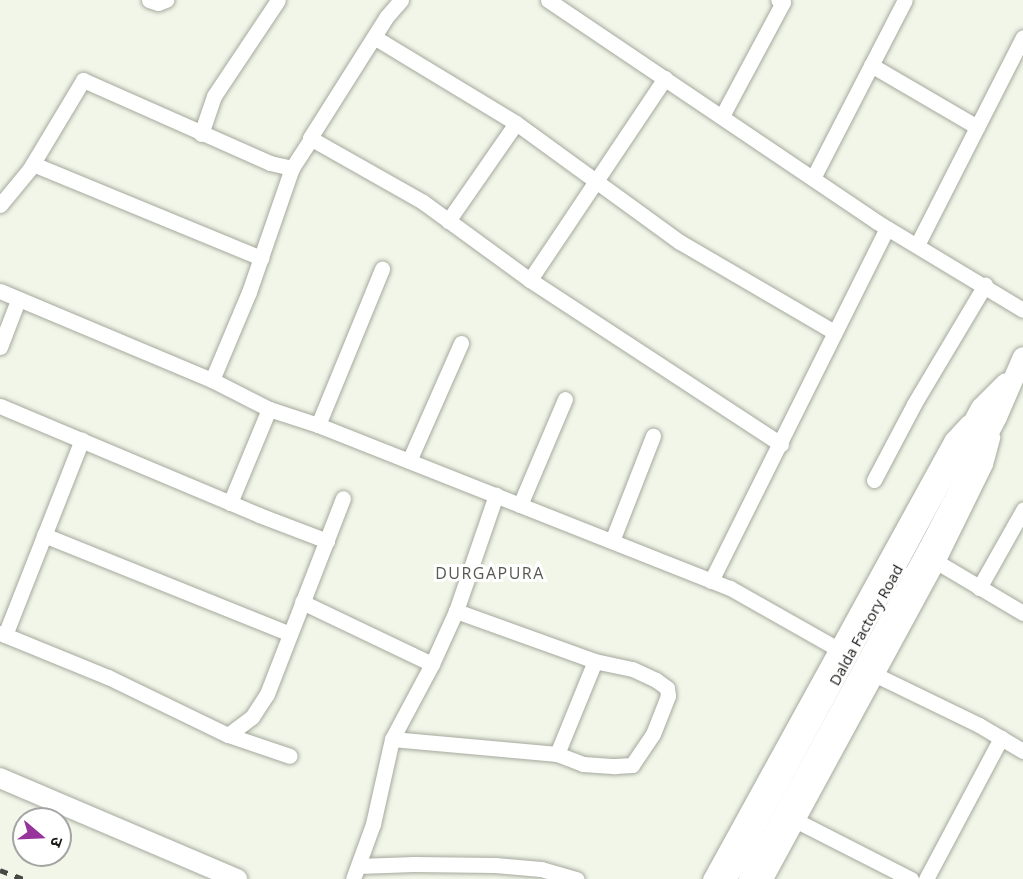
<!DOCTYPE html>
<html>
<head>
<meta charset="utf-8">
<style>
	body { margin:0 }
	#map { position:relative; width:1023px; height:879px; overflow:hidden; background:#f1f6e9; font-family:"Open Sans","Noto Sans Devanagari",sans-serif }
	div>[style] { position:absolute }
	.roads { filter:drop-shadow(0 0 2px #a5a99d) drop-shadow(0 0 2px #a5a99d) }
	.minor>* { height:15px; margin:-7.5px; padding:0 7.5px; transform-origin:7.5px; border-radius:7.5px; background:#fff }
	.tertiary>* { height:20px; margin:-10px; padding:0 10px; transform-origin:10px; border-radius:10px; background:#fff }
	.rail>* { height:4.5px; margin-top:-2.25px; transform-origin:0; background:repeating-linear-gradient(90deg,#474943 0 8px,transparent 0 16px) }
	span { translate:-50% -50%; white-space:nowrap; text-align:center; line-height:1.15; -webkit-text-stroke:6px #fff; paint-order:stroke }
	.street-label { font-size:15px; color:#1b1c18 }
	.neighbourhood-label { font-size:16px; color:#56594e; letter-spacing:1.5px }
	.north { position:absolute; left:12px; top:807px; width:60px; height:60px; box-sizing:border-box; background:#fff; border:2px solid #a4a4a3; border-radius:50%; rotate:109deg; font-size:16px; font-weight:700; line-height:24px; text-align:center; color:#1b1c18 }
	.north::after { content:''; display:block; margin:auto; width:21px; height:27px; background:#96349b; clip-path:polygon(50% 0,100% 100%,50% 72%,0 100%) }
</style>
</head>
<body>
<div id="map">
	<div class="roads">
		<div class="minor">
			<i style="left:149px;top:0;width:9px;rotate:18deg"></i>
			<i style="left:158px;top:3px;width:9px;rotate:-21deg"></i>
			<i style="left:401px;top:0;width:21px;rotate:131deg"></i>
			<i style="left:387px;top:16px;width:144px;rotate:122.3deg"></i>
			<i style="left:310px;top:138px;width:130px;rotate:29.5deg"></i>
			<i style="left:423px;top:202px;width:132px;rotate:36.1deg"></i>
			<i style="left:548px;top:0;width:397px;rotate:34deg"></i>
			<i style="left:877px;top:222px;width:170px;rotate:31.1deg"></i>
			<i style="left:374px;top:37px;width:166px;rotate:31.2deg"></i>
			<i style="left:871px;top:65px;width:123px;rotate:30.3deg"></i>
			<i style="left:665px;top:78px;width:243px;rotate:123.8deg"></i>
			<i style="left:530px;top:280px;width:300px;rotate:33.2deg"></i>
			<i style="left:722px;top:116px;width:129px;rotate:-61.8deg"></i>
			<i style="left:783px;top:2px;width:5px;rotate:-158deg"></i>
			<i style="left:201px;top:134px;width:40px;rotate:-71.1deg"></i>
			<i style="left:214px;top:96px;width:115px;rotate:-56.3deg"></i>
			<i style="left:33px;top:164px;width:247px;rotate:22.4deg"></i>
			<i style="left:813px;top:178px;width:200px;rotate:-62.7deg"></i>
			<i style="left:0;top:205px;width:45px;rotate:-50.4deg"></i>
			<i style="left:29px;top:170px;width:105px;rotate:-59deg"></i>
			<i style="left:83px;top:80px;width:205px;rotate:23.9deg"></i>
			<i style="left:270px;top:163px;width:23px;rotate:13deg"></i>
			<i style="left:292px;top:168px;width:35px;rotate:-57deg"></i>
			<i style="left:448px;top:221px;width:119px;rotate:-55.2deg"></i>
			<i style="left:516px;top:123px;width:203px;rotate:36deg"></i>
			<i style="left:680px;top:242px;width:178px;rotate:30.3deg"></i>
			<i style="left:917px;top:245px;width:233px;rotate:-63deg"></i>
			<i style="left:0;top:291px;width:230px;rotate:22.8deg"></i>
			<i style="left:212px;top:380px;width:64px;rotate:27deg"></i>
			<i style="left:269px;top:409px;width:52px;rotate:18.1deg"></i>
			<i style="left:318px;top:425px;width:443px;rotate:21.6deg"></i>
			<i style="left:730px;top:588px;width:122px;rotate:29.5deg"></i>
			<i style="left:0;top:347px;width:50px;rotate:-69deg"></i>
			<i style="left:212px;top:380px;width:95px;rotate:-67.2deg"></i>
			<i style="left:249px;top:292px;width:131px;rotate:-70.9deg"></i>
			<i style="left:0;top:406px;width:281px;rotate:22.8deg"></i>
			<i style="left:259px;top:515px;width:73px;rotate:20.9deg"></i>
			<i style="left:318px;top:425px;width:169px;rotate:-67.7deg"></i>
			<i style="left:409px;top:461px;width:129px;rotate:-66.2deg"></i>
			<i style="left:874px;top:480px;width:86px;rotate:-62.2deg"></i>
			<i style="left:914px;top:404px;width:139px;rotate:-59.2deg"></i>
			<i style="left:230px;top:503px;width:102px;rotate:-67.5deg"></i>
			<i style="left:520px;top:505px;width:115px;rotate:-67deg"></i>
			<i style="left:44px;top:535px;width:265px;rotate:21.9deg"></i>
			<i style="left:612px;top:541px;width:113px;rotate:-68.7deg"></i>
			<i style="left:937px;top:562px;width:100px;rotate:30.7deg"></i>
			<i style="left:711px;top:581px;width:394px;rotate:-63.5deg"></i>
			<i style="left:979px;top:588px;width:90px;rotate:-60.6deg"></i>
			<i style="left:302px;top:602px;width:144px;rotate:25.5deg"></i>
			<i style="left:0;top:633px;width:117px;rotate:22.2deg"></i>
			<i style="left:108px;top:677px;width:133px;rotate:25.8deg"></i>
			<i style="left:228px;top:735px;width:65px;rotate:18.7deg"></i>
			<i style="left:5px;top:635px;width:210px;rotate:-68.5deg"></i>
			<i style="left:876px;top:675px;width:114px;rotate:25.9deg"></i>
			<i style="left:979px;top:725px;width:51px;rotate:30.6deg"></i>
			<i style="left:228px;top:735px;width:30px;rotate:-37deg"></i>
			<i style="left:252px;top:717px;width:27px;rotate:-57deg"></i>
			<i style="left:267px;top:694px;width:210px;rotate:-68.8deg"></i>
			<i style="left:392px;top:739px;width:166px;rotate:5.2deg"></i>
			<i style="left:557px;top:754px;width:28px;rotate:21deg"></i>
			<i style="left:583px;top:764px;width:32px;rotate:4deg"></i>
			<i style="left:615px;top:766px;width:17px;rotate:-3deg"></i>
			<i style="left:632px;top:765px;width:37px;rotate:-56deg"></i>
			<i style="left:653px;top:734px;width:41px;rotate:-68.5deg"></i>
			<i style="left:668px;top:696px;width:8px;rotate:-97deg"></i>
			<i style="left:667px;top:688px;width:14px;rotate:-144deg"></i>
			<i style="left:656px;top:680px;width:26px;rotate:-155deg"></i>
			<i style="left:632px;top:669px;width:38px;rotate:-168deg"></i>
			<i style="left:595px;top:661px;width:148px;rotate:-160.2deg"></i>
			<i style="left:557px;top:754px;width:100px;rotate:-67.8deg"></i>
			<i style="left:797px;top:821px;width:128px;rotate:27deg"></i>
			<i style="left:358px;top:866px;width:56px;rotate:-2deg"></i>
			<i style="left:414px;top:864px;width:81px;rotate:0.7deg"></i>
			<i style="left:495px;top:865px;width:46px;rotate:5deg"></i>
			<i style="left:541px;top:869px;width:37px;rotate:16deg"></i>
			<i style="left:353px;top:879px;width:59px;rotate:-70deg"></i>
			<i style="left:373px;top:824px;width:87px;rotate:-77.4deg"></i>
			<i style="left:392px;top:739px;width:85px;rotate:-61.9deg"></i>
			<i style="left:432px;top:664px;width:58px;rotate:-65.6deg"></i>
			<i style="left:456px;top:611px;width:123px;rotate:-71deg"></i>
			<i style="left:710px;top:879px;width:502px;rotate:-61.19deg"></i>
			<i style="left:952px;top:439px;width:23px;rotate:-47deg"></i>
			<i style="left:765px;top:879px;width:361px;rotate:-61.5deg"></i>
			<i style="left:937px;top:562px;width:109px;rotate:-63.9deg"></i>
			<i style="left:985px;top:464px;width:28px;rotate:-75deg"></i>
			<i style="left:926px;top:879px;width:160px;rotate:-62deg"></i>
		</div>
		<div class="tertiary">
			<i style="left:0;top:778px;width:258px;rotate:23.1deg"></i>
			<i style="left:727px;top:879px;width:535px;rotate:-61.66deg"></i>
			<i style="left:981px;top:408px;width:35px;rotate:-45deg"></i>
			<i style="left:749px;top:879px;width:383px;rotate:-61.5deg"></i>
			<i style="left:932px;top:542px;width:141px;rotate:-62.5deg"></i>
			<i style="left:997px;top:417px;width:65px;rotate:-66.6deg"></i>
		</div>
	</div>
	<div class="rail">
		<i style="left:0;top:870px;width:25px;rotate:21deg"></i>
	</div>
	<div class="street-label">
		<span style="left:866px;top:625px;rotate:-61deg">Dalda Factory Road</span>
	</div>
	<div class="neighbourhood-label">
		<span style="left:490px;top:573px">DURGAPURA</span>
	</div>
	<div class="north">उ</div>
</div>
</body>
</html>
